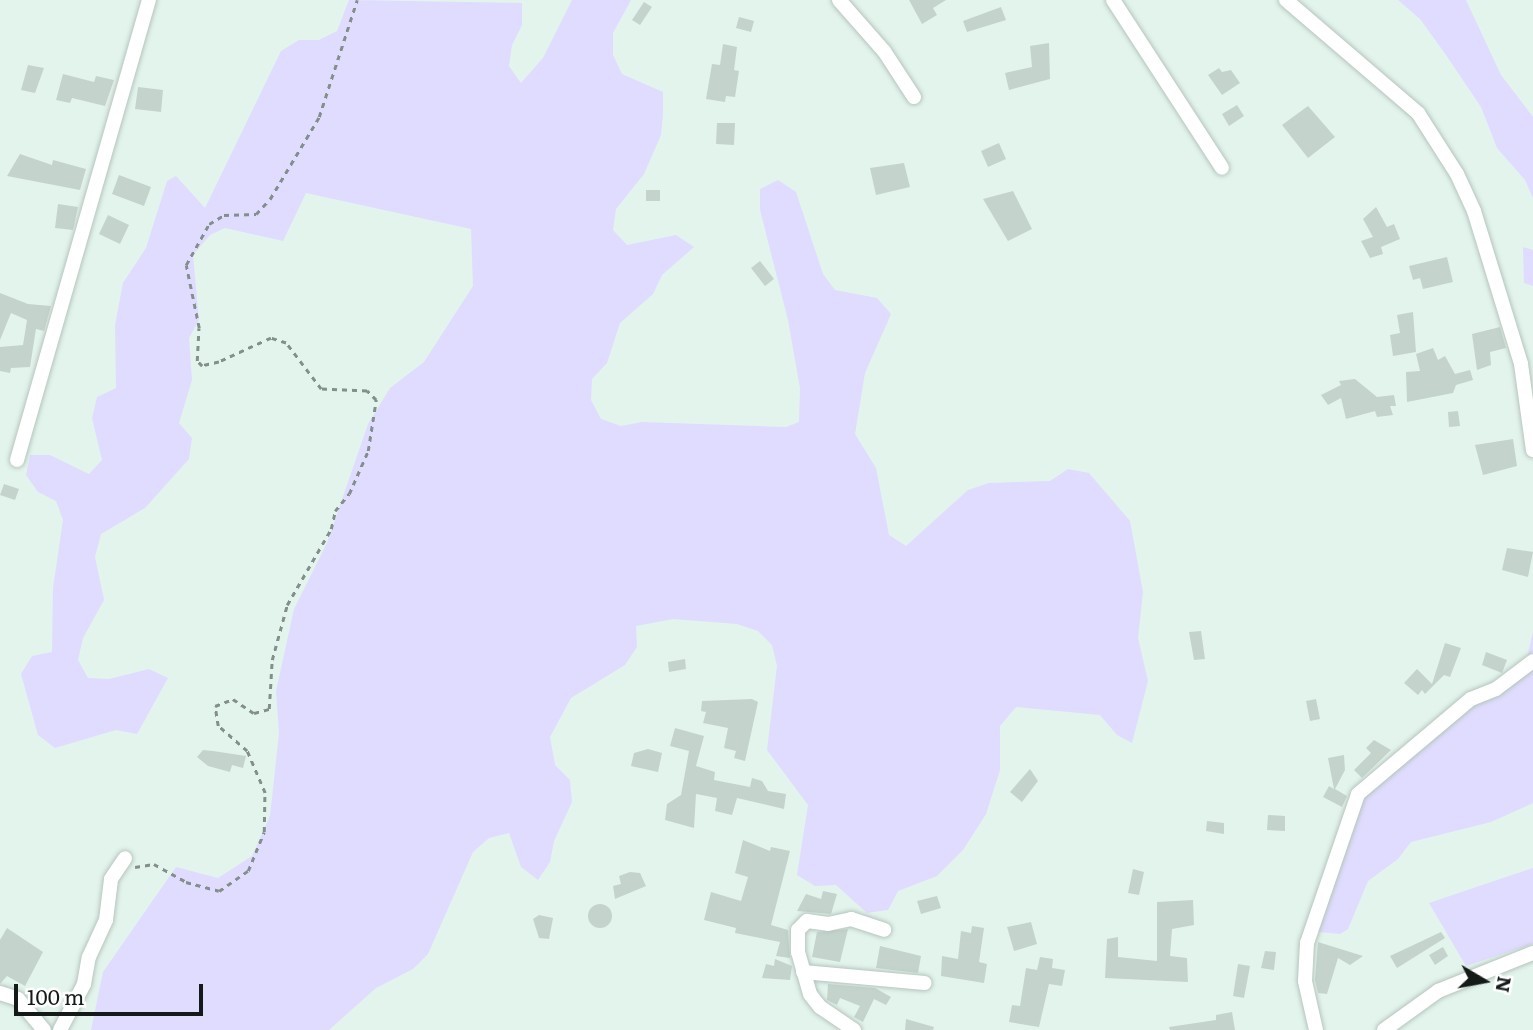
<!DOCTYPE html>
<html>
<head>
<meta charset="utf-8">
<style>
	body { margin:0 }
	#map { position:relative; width:1533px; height:1030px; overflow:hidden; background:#e3f4ec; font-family:Literata,serif }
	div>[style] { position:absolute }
	.green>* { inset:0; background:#e0dcff }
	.building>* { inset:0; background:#c4d4cd }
	.round { border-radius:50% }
	.path>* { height:2.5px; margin-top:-1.25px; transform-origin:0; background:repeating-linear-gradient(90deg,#838f8a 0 5px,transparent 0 10px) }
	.roads { filter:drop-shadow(0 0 2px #b5c5be) drop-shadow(0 0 2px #b5c5be) }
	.street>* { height:14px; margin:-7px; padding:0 7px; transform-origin:7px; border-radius:7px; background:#fff }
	span { translate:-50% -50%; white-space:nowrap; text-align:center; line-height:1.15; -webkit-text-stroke:7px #fff; paint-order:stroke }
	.north { position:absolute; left:1449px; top:946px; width:70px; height:70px; -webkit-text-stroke:5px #fff; paint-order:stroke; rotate:100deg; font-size:19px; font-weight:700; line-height:28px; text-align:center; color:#141a18 }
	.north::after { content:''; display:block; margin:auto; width:24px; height:32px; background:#141a18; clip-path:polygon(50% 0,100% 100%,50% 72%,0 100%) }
	.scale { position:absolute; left:14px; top:984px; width:189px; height:32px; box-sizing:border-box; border:4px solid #141a18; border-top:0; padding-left:9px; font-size:21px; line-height:24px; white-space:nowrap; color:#141a18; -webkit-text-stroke:5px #fff; paint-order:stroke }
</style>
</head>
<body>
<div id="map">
	<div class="green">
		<i style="clip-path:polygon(349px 0,522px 3px,522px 25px,512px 45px,509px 66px,521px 83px,543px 58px,572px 0,631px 0,613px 33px,613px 55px,622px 74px,663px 92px,663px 114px,661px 135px,644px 174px,616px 209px,613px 230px,627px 245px,676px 235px,694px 247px,662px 275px,653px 294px,620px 323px,607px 363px,592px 379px,591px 400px,601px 419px,621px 426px,642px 422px,786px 427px,799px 422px,800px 388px,788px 320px,760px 210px,760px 189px,778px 180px,796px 192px,823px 274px,835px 290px,877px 298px,891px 314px,865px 373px,855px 434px,876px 468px,889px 535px,906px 546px,968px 490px,989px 483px,1050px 481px,1068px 469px,1089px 473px,1130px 521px,1143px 592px,1138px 638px,1148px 681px,1132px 743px,1117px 735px,1100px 715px,1016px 707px,1000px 726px,1000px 770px,986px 814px,963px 850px,937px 876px,898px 891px,888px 910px,867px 913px,836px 885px,815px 886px,797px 875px,808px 805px,767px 750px,777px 666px,772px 645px,758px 631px,737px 624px,673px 619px,636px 626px,637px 647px,625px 665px,571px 698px,550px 737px,555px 765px,570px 780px,572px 802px,554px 841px,550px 862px,538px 880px,521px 867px,509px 833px,489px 838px,473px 852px,428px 954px,413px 969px,376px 988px,329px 1030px,91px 1030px,103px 972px,176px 867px,218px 878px,252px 856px,270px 816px,279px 733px,276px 691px,294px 609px,327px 543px,368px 424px,390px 388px,424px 362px,473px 286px,471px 229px,306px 193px,283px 241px,225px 228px,210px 235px,193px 255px,199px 320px,189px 338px,192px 380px,179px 423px,192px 438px,189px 459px,145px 508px,101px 534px,95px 557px,104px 600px,83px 638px,78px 660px,88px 678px,109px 679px,149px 669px,168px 678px,137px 734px,116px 730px,55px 748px,38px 735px,21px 674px,32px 656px,52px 652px,53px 588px,63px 520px,56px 501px,38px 492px,26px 475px,30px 455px,50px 455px,89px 474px,102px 460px,92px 418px,97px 397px,116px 388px,115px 325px,123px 283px,146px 248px,167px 181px,176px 176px,205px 208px,281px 51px,299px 40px,319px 40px,337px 31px)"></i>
		<i style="clip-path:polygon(1398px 0,1466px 0,1501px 75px,1533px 117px,1533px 198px,1525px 180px,1497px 148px,1481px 107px,1446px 55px,1420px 19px)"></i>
		<i style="clip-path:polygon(1523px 247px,1533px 250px,1533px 286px,1524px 283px)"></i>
		<i style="clip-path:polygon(1533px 631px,1533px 803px,1491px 822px,1411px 842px,1398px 859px,1368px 881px,1348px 929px,1340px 934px,1319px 932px,1315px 928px,1354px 810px,1371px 785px,1444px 726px,1524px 672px)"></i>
		<i style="clip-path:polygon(1533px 868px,1533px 944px,1466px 966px,1429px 903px)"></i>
	</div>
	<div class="building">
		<i style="clip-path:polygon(909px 0,946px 0,933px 8px,937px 15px,922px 24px)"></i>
		<i style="clip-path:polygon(644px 2px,652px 7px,640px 25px,632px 20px)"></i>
		<i style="clip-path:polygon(1001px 7px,1006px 20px,967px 32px,963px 21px)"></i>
		<i style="clip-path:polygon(739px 17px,754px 21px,751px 32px,736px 28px)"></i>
		<i style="clip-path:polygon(1049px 43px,1050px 79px,1009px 90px,1005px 73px,1032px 67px,1030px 46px)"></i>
		<i style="clip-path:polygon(723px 44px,737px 47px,734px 70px,739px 71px,735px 97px,726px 96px,725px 102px,706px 99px,712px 64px,720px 65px)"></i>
		<i style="clip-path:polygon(28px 65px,44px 68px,35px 93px,21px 90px)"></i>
		<i style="clip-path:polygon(1219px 68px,1222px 72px,1231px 70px,1240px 83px,1222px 95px,1208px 75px)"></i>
		<i style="clip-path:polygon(63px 74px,94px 82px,96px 76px,114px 80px,105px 106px,72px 98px,70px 103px,56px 100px)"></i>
		<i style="clip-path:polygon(138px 87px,163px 90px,161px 112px,135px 109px)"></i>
		<i style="clip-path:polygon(1237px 105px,1244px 116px,1229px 126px,1222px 114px)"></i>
		<i style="clip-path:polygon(1308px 106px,1335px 137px,1308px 158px,1282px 125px)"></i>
		<i style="clip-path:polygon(717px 123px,735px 123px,734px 145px,716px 144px)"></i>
		<i style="clip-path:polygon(999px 143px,1006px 159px,988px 167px,981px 151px)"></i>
		<i style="clip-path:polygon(20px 154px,52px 165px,53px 160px,86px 169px,80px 190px,7px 176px)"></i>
		<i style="clip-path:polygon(904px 163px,910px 187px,876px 195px,870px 168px)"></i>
		<i style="clip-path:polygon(119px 175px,151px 187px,144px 206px,112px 194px)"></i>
		<i style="clip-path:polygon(646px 190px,660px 190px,660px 201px,646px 201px)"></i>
		<i style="clip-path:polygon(1013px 191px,1032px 229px,1008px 241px,983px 199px)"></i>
		<i style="clip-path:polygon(58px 204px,78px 207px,73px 230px,55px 228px)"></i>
		<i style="clip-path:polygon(1376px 207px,1387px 227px,1394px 224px,1400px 239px,1381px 247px,1383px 254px,1370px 258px,1361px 241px,1373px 237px,1363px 219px)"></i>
		<i style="clip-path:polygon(108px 215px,129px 225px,120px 244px,99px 234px)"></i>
		<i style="clip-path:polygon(1447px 257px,1453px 282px,1423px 289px,1420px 278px,1413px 280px,1409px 266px)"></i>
		<i style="clip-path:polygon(760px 261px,774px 279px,765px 286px,751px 268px)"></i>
		<i style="clip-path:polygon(0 293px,28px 304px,51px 306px,44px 331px,36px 329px,30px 367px,11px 368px,10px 373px,0 371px,0 347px,23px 345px,27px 320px,11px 313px,0 340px)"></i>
		<i style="clip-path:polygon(1413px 312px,1416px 352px,1393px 356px,1390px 335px,1400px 333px,1397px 315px)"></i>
		<i style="clip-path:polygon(1500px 327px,1506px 348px,1490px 352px,1491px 365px,1477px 370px,1472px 334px)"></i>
		<i style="clip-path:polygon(1433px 348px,1438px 360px,1445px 356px,1455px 374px,1470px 370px,1473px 380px,1456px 385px,1453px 393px,1407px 402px,1406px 372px,1420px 371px,1416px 354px)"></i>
		<i style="clip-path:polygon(1355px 379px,1377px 397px,1394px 395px,1396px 406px,1390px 406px,1393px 415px,1377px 417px,1375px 411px,1346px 419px,1341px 398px,1328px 405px,1321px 395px,1341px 385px,1339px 381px)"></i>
		<i style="clip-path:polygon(1458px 411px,1460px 426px,1449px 427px,1448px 412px)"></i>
		<i style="clip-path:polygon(1513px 439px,1517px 466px,1483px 475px,1475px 445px)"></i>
		<i style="clip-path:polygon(4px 484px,19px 489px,15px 500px,0 495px)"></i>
		<i style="clip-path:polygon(1507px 548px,1533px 552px,1528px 577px,1502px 570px)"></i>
		<i style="clip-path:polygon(1201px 631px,1205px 659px,1194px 660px,1189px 632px)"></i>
		<i style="clip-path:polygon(1445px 643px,1461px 648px,1450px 677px,1444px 675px,1425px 694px,1422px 690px,1418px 695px,1404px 683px,1417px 669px,1432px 684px)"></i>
		<i style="clip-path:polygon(1486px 652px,1507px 660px,1502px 673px,1482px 665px)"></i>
		<i style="clip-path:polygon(685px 659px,686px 669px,669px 672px,668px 662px)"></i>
		<i style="clip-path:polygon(752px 699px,758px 702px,745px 761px,734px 758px,736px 751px,724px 748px,728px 728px,703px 723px,706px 712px,701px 711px,702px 701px)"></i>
		<i style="clip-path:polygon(1316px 699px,1320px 719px,1310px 721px,1306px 701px)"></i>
		<i style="clip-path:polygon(675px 728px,704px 736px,696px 766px,715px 772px,714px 780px,750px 787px,752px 778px,762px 781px,768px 791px,786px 794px,784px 809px,737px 798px,732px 815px,715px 811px,717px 798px,696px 794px,694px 828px,665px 820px,667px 804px,681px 795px,689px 751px,670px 746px)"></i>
		<i style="clip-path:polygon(1374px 740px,1391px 750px,1362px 778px,1354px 770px,1371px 753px,1366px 748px)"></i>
		<i style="clip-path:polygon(648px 749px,662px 753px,658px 772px,631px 766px,634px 753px)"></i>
		<i style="clip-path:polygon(203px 750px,213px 751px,246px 756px,243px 768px,232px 765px,230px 772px,208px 766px,197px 757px)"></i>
		<i style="clip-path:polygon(1344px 755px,1345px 770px,1335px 789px,1347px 796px,1342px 807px,1323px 797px,1329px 786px,1334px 789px,1328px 758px)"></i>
		<i style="clip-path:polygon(1030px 769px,1038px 781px,1022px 802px,1010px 792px)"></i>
		<i style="clip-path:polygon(1268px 815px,1285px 816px,1285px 831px,1267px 830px)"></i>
		<i style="clip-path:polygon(1207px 821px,1224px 823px,1224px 834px,1206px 831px)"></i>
		<i style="clip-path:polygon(743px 840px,770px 851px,771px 847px,790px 851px,771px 925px,788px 930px,790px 958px,776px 956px,780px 942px,735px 933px,736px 928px,704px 920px,711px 892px,741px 901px,748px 877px,735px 873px)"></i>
		<i style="clip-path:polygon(1133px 869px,1144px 872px,1139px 895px,1128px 893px)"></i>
		<i style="clip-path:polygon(630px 872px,640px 873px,646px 886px,615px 899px,613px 886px,621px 884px,619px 876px)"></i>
		<i style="clip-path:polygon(823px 891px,837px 894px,831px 914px,797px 911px,806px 894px,821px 899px)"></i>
		<i style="clip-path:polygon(937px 896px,941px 908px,921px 914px,917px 901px)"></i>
		<i style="clip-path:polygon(1193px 900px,1194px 925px,1172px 929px,1170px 956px,1187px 958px,1188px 982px,1105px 978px,1107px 939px,1118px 937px,1118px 957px,1157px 961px,1157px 902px)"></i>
		<i class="round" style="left:588px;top:904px;width:24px;height:24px"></i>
		<i style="clip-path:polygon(539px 915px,553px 918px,549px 939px,539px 938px,533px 919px)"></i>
		<i style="clip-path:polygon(1031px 922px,1037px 944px,1014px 951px,1007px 927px)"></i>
		<i style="clip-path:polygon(972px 926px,984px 928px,979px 962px,987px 964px,984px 983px,941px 976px,942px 956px,958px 959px,961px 931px,971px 933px)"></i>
		<i style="clip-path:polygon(7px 928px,43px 952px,25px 986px,7px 976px,0 984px,0 940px)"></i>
		<i style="clip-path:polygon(848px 929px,840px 962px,812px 957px,817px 932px)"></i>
		<i style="clip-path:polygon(1441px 932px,1445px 938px,1397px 968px,1390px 956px)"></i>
		<i style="clip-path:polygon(1318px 942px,1363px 956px,1350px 965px,1338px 958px,1327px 994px,1318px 993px,1315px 980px)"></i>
		<i style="clip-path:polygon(880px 946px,921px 956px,918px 973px,876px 968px)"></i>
		<i style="clip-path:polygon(1443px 947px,1448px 956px,1435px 965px,1429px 955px)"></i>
		<i style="clip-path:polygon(1265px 951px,1276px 952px,1274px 970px,1261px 968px)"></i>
		<i style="clip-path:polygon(1040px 957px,1053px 959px,1052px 968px,1065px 970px,1062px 986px,1049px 984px,1039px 1027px,1009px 1022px,1012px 1005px,1020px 1006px,1026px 968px,1037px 970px)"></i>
		<i style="clip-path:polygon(775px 959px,792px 966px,790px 980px,762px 978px,766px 964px,774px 966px)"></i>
		<i style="clip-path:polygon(1238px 964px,1250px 966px,1244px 998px,1233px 996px)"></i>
		<i style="clip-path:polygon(828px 984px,875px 988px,891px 997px,886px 1005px,874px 999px,863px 1022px,854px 1017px,860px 1006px,840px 998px,837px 1005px,827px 1000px)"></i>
		<i style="clip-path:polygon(1232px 1012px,1235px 1030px,1170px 1030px,1169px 1027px,1216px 1020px,1216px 1015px)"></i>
		<i style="clip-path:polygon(906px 1019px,934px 1027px,933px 1030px,905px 1030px)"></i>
	</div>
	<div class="path">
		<i style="left:135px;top:867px;width:19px;rotate:-9deg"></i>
		<i style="left:154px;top:864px;width:37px;rotate:29deg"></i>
		<i style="left:186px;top:882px;width:34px;rotate:15deg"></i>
		<i style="left:219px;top:891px;width:35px;rotate:-35deg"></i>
		<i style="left:248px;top:871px;width:42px;rotate:-67.7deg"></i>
		<i style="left:264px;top:832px;width:39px;rotate:-89deg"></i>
		<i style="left:265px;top:793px;width:46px;rotate:-113.2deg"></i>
		<i style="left:247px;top:751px;width:38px;rotate:-139deg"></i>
		<i style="left:218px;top:726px;width:20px;rotate:-99deg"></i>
		<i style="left:215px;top:706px;width:19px;rotate:-21deg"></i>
		<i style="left:233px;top:699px;width:25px;rotate:34deg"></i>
		<i style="left:254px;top:713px;width:16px;rotate:-15deg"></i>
		<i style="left:269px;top:709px;width:49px;rotate:-86.5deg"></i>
		<i style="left:272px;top:660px;width:57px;rotate:-74.7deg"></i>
		<i style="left:287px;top:605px;width:88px;rotate:-59.9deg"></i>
		<i style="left:331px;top:529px;width:18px;rotate:-77deg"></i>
		<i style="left:335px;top:511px;width:22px;rotate:-51deg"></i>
		<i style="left:349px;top:494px;width:47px;rotate:-66.2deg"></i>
		<i style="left:368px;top:451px;width:52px;rotate:-81.1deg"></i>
		<i style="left:376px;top:400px;width:13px;rotate:-135deg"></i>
		<i style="left:367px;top:391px;width:46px;rotate:-177.5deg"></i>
		<i style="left:321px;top:389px;width:58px;rotate:-127.3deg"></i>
		<i style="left:286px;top:343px;width:16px;rotate:-162deg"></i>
		<i style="left:271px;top:338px;width:57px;rotate:155.2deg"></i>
		<i style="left:219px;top:362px;width:17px;rotate:167deg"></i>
		<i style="left:202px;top:366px;width:7px;rotate:-135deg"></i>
		<i style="left:197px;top:361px;width:33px;rotate:-87deg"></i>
		<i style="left:199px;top:328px;width:64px;rotate:-101.7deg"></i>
		<i style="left:186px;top:265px;width:47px;rotate:-60.7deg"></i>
		<i style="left:209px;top:224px;width:17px;rotate:-31deg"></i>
		<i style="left:224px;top:215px;width:32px;rotate:-2deg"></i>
		<i style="left:256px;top:214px;width:21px;rotate:-47deg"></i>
		<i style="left:270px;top:199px;width:96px;rotate:-59.1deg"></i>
		<i style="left:319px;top:117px;width:123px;rotate:-72deg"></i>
	</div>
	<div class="roads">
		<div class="street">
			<i style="left:839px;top:0;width:68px;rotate:48.6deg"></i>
			<i style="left:884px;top:51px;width:55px;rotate:56.9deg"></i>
			<i style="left:1113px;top:0;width:200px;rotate:57deg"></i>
			<i style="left:1286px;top:0;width:174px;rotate:40.6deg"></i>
			<i style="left:1418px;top:113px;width:72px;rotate:57.4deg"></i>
			<i style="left:1457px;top:174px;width:41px;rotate:65.3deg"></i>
			<i style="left:1474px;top:211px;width:160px;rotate:72.9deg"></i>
			<i style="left:1521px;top:364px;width:87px;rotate:82.1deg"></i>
			<i style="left:17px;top:460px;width:479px;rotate:-74deg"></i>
			<i style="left:803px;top:972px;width:122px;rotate:5.2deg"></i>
			<i style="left:0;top:993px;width:19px;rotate:18deg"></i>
			<i style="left:18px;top:999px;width:40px;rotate:50deg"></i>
			<i style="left:60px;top:1030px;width:52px;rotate:-62.4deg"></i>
			<i style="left:84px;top:984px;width:27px;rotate:-80deg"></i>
			<i style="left:89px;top:957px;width:41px;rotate:-65.3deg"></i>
			<i style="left:106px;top:920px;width:41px;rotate:-83deg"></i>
			<i style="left:111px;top:879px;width:25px;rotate:-56deg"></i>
			<i style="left:854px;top:1030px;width:41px;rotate:-145.9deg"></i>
			<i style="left:820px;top:1007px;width:16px;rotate:-128deg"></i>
			<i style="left:810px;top:994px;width:44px;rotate:-105.9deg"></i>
			<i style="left:798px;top:952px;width:22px;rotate:-90deg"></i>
			<i style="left:798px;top:930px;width:13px;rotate:-45deg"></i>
			<i style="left:807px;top:921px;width:21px;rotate:8deg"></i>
			<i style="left:828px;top:924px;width:24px;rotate:-12deg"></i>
			<i style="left:851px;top:919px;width:35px;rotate:18deg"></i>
			<i style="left:1316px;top:1030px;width:50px;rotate:-102.7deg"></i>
			<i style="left:1305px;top:981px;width:38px;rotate:-87deg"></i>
			<i style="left:1307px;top:943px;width:157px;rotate:-71.1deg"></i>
			<i style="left:1358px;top:794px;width:148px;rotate:-40.1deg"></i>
			<i style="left:1471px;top:699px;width:27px;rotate:-22deg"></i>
			<i style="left:1496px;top:689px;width:46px;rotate:-37.1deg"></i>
			<i style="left:1384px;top:1030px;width:67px;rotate:-35.8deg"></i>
			<i style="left:1438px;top:991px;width:102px;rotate:-21.8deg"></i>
		</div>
	</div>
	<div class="north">N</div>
	<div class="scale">100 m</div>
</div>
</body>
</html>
